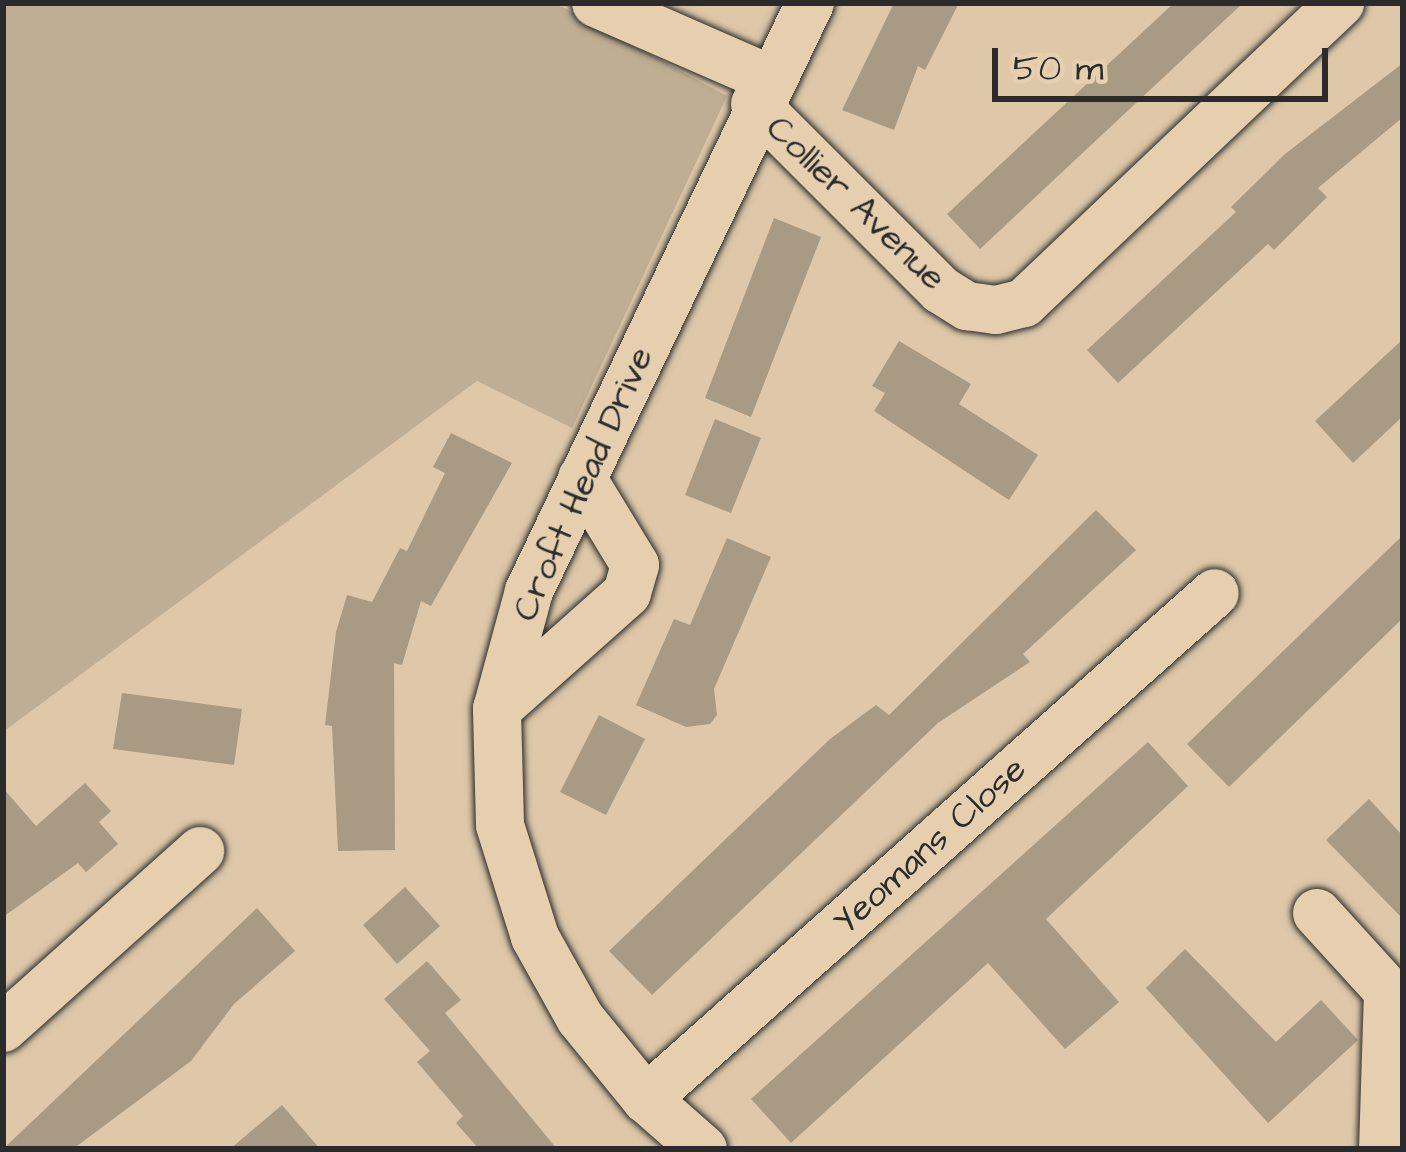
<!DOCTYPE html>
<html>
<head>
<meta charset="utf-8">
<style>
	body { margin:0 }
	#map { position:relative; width:1406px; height:1152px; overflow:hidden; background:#dec8a9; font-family:"Architects Daughter",sans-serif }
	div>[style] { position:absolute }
	.green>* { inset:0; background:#c0ae94 }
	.building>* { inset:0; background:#a99a84 }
	.roads { filter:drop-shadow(0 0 3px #2b2b2b) drop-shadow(0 0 3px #2b2b2b) }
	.minor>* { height:48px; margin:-24px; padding:0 24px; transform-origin:24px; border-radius:24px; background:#e5cfae }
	span { translate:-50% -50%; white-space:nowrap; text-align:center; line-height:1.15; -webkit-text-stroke:10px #e5cfae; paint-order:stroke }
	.street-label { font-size:36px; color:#2b2b2b }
	.frame { position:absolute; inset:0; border:6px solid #2b2b2b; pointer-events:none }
	.scale { position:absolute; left:992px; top:48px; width:336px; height:54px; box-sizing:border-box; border:6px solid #2b2b2b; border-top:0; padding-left:15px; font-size:36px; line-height:42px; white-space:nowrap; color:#2b2b2b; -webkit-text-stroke:9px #e5cfae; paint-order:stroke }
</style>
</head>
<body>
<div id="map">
	<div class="green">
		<i style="clip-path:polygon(3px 3px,555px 3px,727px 96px,572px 428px,477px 381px,3px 732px)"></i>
	</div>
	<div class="building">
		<i style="clip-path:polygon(894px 3px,959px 3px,925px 70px,918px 66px,894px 130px,842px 110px)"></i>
		<i style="clip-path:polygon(1174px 3px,1243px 3px,980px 249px,947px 214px)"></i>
		<i style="clip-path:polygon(1403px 63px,1403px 117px,1318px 188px,1327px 197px,1274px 250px,1268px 244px,1118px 383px,1087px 350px,1236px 212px,1231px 207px,1285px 154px)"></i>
		<i style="clip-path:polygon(774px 218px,821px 237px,751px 417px,705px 398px)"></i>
		<i style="clip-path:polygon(1403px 339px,1403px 416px,1353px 463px,1315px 421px)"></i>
		<i style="clip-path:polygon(899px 341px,971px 384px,959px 404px,1038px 455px,1009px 500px,874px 411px,885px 393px,872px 386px)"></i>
		<i style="clip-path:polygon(715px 419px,761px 438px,731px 513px,685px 495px)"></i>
		<i style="clip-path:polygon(451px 433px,512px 463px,431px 606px,421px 601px,402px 665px,394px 663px,395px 850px,338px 851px,332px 726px,325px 725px,336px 632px,347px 595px,372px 602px,400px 548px,407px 551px,445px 473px,433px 467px)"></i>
		<i style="clip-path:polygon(1096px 510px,1136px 550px,1023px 654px,1030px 662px,938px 723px,652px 995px,609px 951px,830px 739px,876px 705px,889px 715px)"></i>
		<i style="clip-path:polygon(1403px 535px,1403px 618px,1229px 787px,1187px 744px)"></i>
		<i style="clip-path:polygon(727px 538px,771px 557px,714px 689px,717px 715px,710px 724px,686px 727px,636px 705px,674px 619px,690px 625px)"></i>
		<i style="clip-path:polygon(122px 693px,242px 709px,234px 765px,113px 749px)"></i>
		<i style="clip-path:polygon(599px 715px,645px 739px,606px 815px,560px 792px)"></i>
		<i style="clip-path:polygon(1148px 742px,1188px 786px,1046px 919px,1119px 1002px,1065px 1049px,988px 963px,791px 1143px,751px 1099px)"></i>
		<i style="clip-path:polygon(85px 783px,111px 811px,99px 822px,118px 844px,86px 872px,78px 863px,3px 917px,3px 788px,36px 826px)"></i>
		<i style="clip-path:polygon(1369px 799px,1403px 836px,1403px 919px,1326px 840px)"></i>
		<i style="clip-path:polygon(405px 887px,440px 926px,397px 964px,363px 925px)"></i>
		<i style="clip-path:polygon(257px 908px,295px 951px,234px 1004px,191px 1061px,73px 1149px,3px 1149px)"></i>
		<i style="clip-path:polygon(1185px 949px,1276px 1042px,1321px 1000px,1358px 1040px,1268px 1123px,1146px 988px)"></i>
		<i style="clip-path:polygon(427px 961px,461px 1000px,445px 1013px,557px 1149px,479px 1149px,456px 1123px,463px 1116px,417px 1062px,430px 1051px,384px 999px)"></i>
		<i style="clip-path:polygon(282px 1105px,320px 1149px,230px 1149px)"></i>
	</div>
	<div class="roads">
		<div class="minor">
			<i style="left:596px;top:3px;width:188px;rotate:23.6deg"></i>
			<i style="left:755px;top:104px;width:263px;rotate:45deg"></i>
			<i style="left:941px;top:290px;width:31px;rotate:32deg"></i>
			<i style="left:967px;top:306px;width:29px;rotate:8deg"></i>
			<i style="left:996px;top:310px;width:29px;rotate:-14deg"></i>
			<i style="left:1024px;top:303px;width:436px;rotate:-43.5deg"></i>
			<i style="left:497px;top:709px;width:174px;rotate:-41.7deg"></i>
			<i style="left:627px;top:593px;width:29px;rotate:-74deg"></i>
			<i style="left:635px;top:565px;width:102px;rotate:-121.3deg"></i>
			<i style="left:1317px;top:913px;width:105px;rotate:47.7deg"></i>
			<i style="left:1388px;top:991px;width:158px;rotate:91.8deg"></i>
			<i style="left:3px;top:1028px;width:265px;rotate:-41.9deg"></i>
			<i style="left:646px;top:1099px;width:761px;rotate:-41.65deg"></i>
			<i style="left:703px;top:1149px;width:76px;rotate:-138.7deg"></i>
			<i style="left:646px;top:1099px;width:104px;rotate:-129.2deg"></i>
			<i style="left:580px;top:1018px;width:93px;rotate:-119.1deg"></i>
			<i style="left:535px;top:937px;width:117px;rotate:-107.4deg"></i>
			<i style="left:500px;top:825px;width:116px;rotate:-91.5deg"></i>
			<i style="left:497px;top:709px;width:122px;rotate:-74.8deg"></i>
			<i style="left:529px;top:591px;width:652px;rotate:-64.46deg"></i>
		</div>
	</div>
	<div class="street-label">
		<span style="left:856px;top:203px;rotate:44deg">Collier Avenue</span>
		<span style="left:583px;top:484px;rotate:-66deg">Croft Head Drive</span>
		<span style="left:930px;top:846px;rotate:-42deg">Yeomans Close</span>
	</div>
	<div class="frame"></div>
	<div class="scale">50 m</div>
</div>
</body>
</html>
